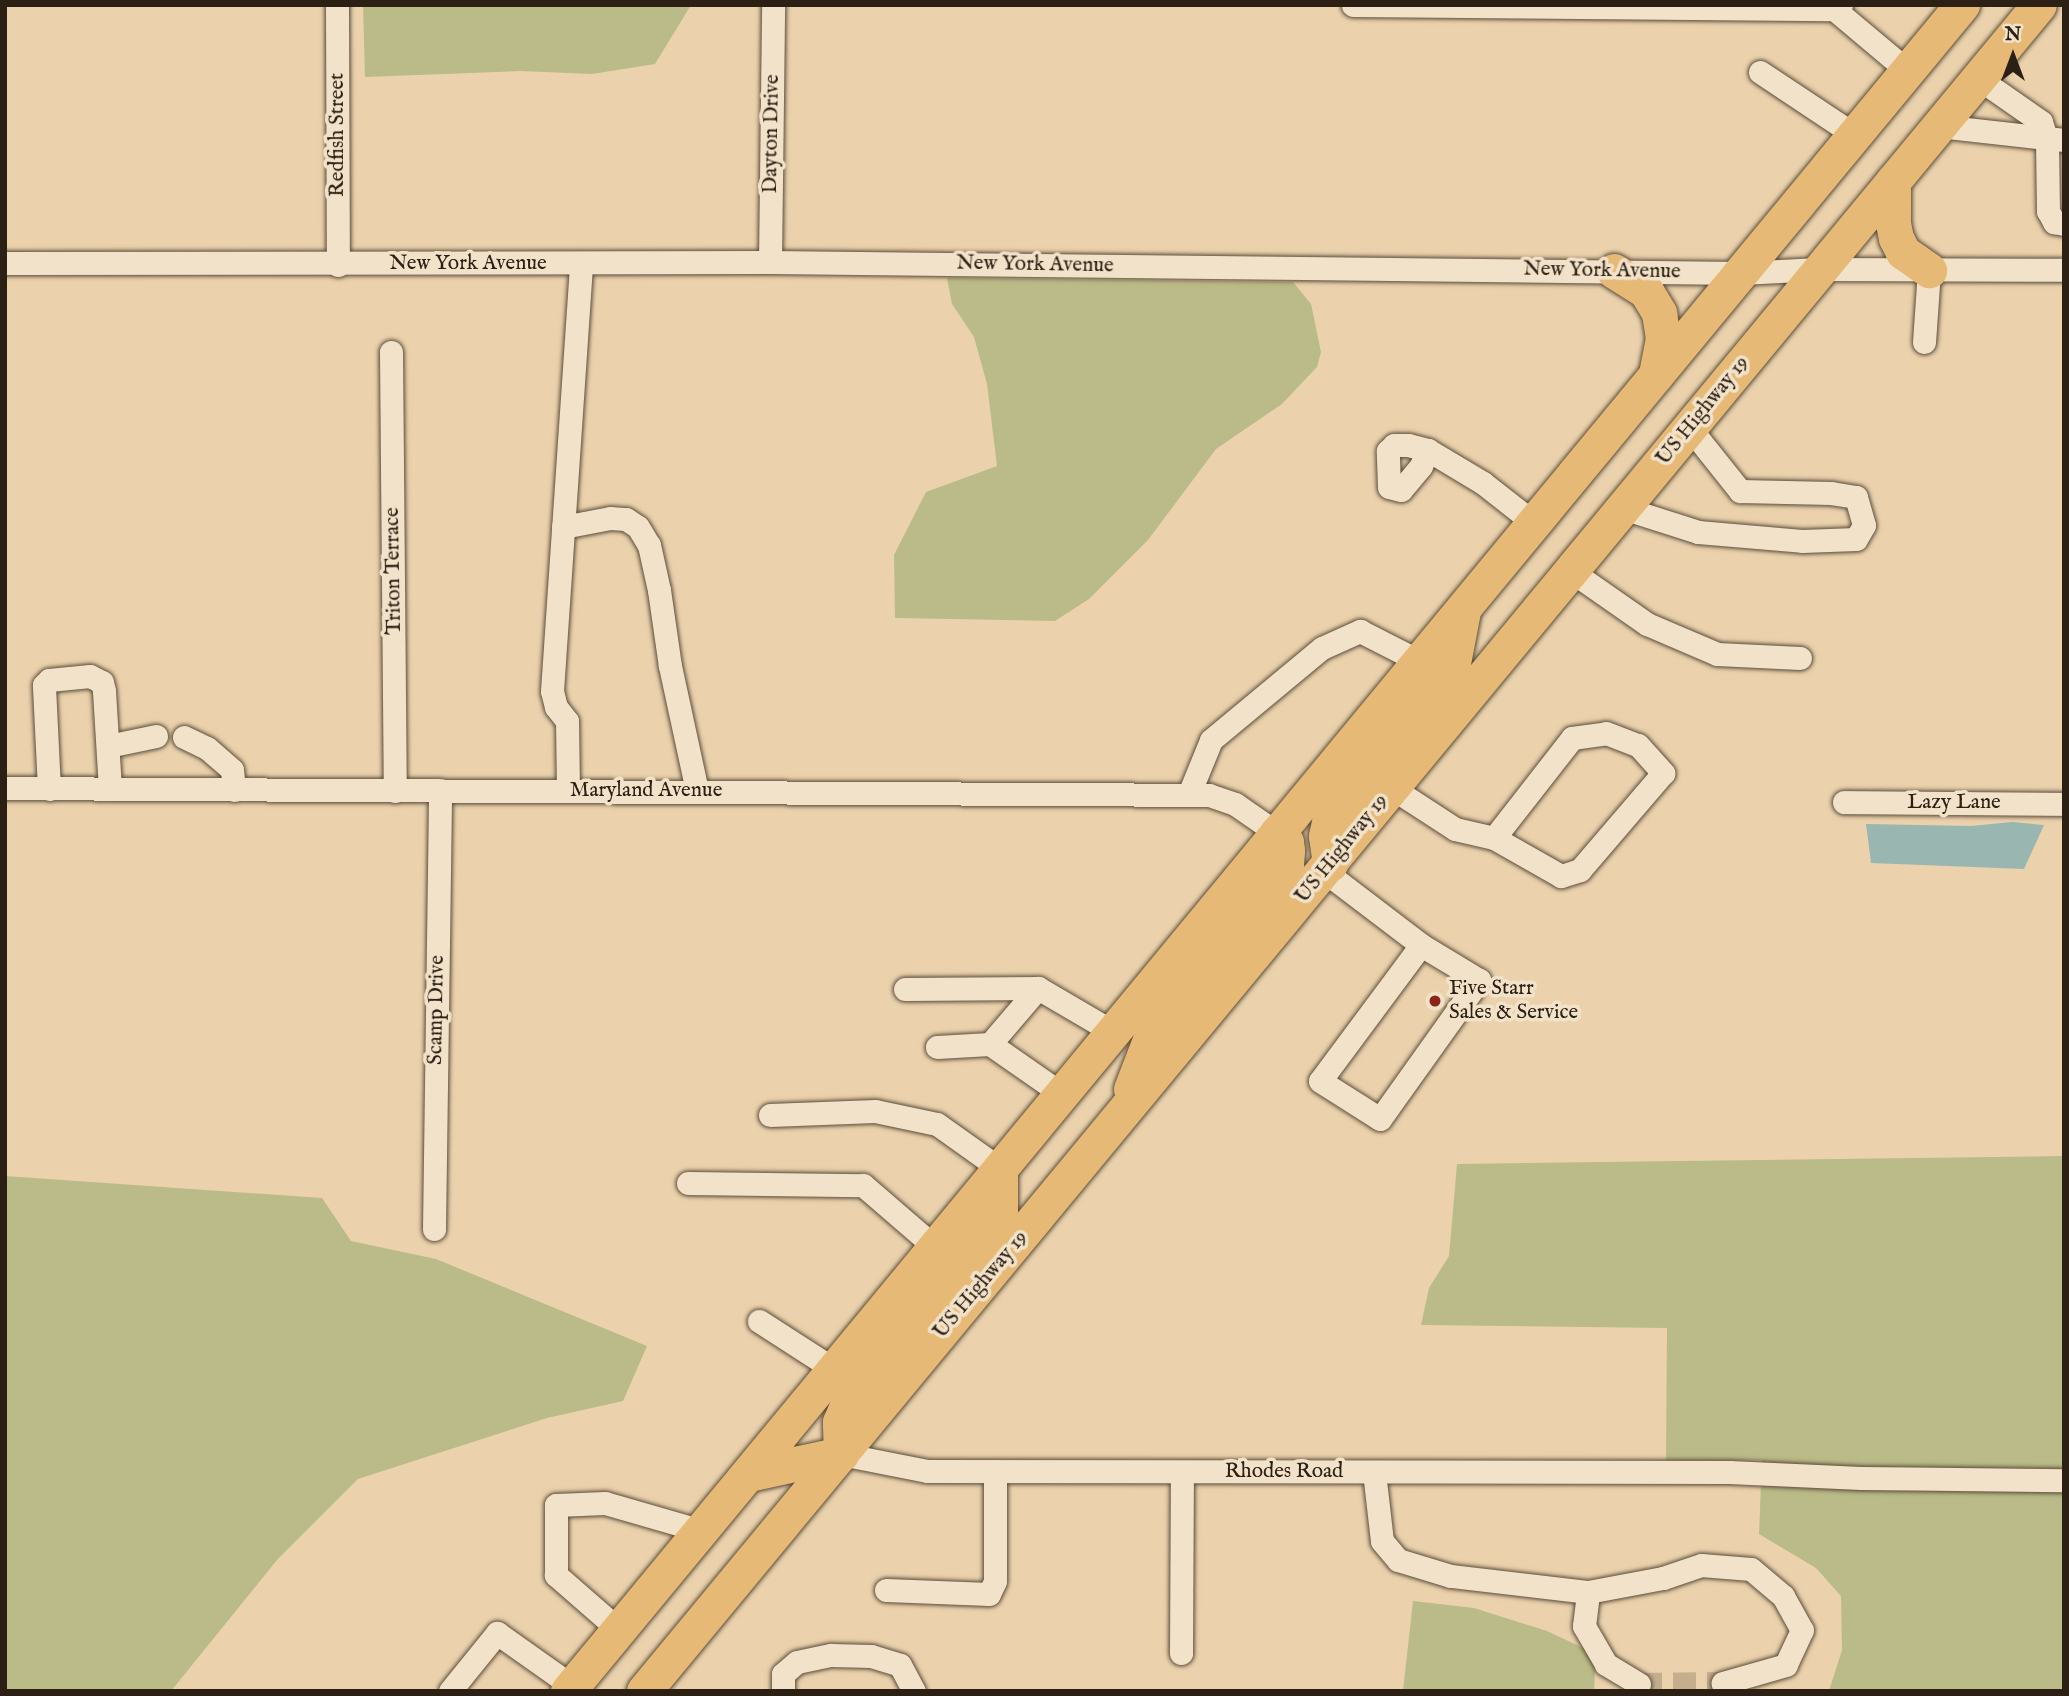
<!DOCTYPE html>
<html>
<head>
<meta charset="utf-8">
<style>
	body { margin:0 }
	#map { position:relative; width:2069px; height:1696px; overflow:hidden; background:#ebd2ad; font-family:"IM FELL English",serif }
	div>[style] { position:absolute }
	.green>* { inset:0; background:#babb88 }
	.water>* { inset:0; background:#99b6b1 }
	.minor-tunnel>* { height:23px; margin-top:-11.5px; transform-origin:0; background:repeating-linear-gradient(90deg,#c5ae8e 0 23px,transparent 0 34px) }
	.roads { filter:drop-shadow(0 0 2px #5c4c3a) drop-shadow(0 0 2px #5c4c3a) }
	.minor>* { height:23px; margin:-11.5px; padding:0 11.5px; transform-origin:11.5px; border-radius:11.5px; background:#f2e2ca }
	.highway>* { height:35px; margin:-17.5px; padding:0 17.5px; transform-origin:17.5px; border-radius:17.5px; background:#e6b976 }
	.dots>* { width:19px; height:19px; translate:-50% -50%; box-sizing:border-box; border:4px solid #f2e2ca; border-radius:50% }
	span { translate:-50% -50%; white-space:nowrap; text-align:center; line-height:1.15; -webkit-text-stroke:7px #f2e2ca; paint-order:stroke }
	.street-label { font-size:21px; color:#2c2014 }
	.poi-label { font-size:21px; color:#2c2014 }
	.left { translate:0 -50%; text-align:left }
	.frame { position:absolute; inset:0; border:7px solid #2c2014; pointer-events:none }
	.north { position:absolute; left:1978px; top:21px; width:70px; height:70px; -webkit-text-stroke:5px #f2e2ca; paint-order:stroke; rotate:0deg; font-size:19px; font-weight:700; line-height:28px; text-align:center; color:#2c2014 }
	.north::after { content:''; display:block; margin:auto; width:24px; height:32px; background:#2c2014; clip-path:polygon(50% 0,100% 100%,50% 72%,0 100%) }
</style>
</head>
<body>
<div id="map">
	<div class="green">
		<i style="clip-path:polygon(363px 5px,691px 5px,655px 64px,592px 74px,520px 71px,365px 77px)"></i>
		<i style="clip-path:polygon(947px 278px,1293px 282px,1311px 304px,1321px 352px,1317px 367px,1282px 404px,1216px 449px,1148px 540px,1089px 599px,1055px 621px,895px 618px,894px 555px,926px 492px,997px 466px,987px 384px,974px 337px,952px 304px)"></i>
		<i style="clip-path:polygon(2064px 1156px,2064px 1691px,1829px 1691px,1842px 1650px,1841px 1596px,1816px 1568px,1759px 1534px,1762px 1460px,1666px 1461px,1667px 1328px,1421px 1325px,1429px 1288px,1449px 1256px,1457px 1164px)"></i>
		<i style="clip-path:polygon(5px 1176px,322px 1198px,351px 1241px,436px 1259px,647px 1346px,623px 1401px,547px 1418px,358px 1479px,277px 1560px,171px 1691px,5px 1691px)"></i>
		<i style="clip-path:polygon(1413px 1601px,1474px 1608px,1547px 1631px,1596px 1654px,1594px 1691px,1403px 1691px)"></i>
	</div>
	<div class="water">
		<i style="clip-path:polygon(2012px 822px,2044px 825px,2024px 869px,1871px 863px,1866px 824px,1971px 826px)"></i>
	</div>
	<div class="minor-tunnel">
		<i style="left:1639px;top:1684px;width:84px;rotate:-0.7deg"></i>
	</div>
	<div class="roads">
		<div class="minor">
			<i style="left:337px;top:5px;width:260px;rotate:89.8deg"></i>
			<i style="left:1353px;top:5px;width:481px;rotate:0.5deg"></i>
			<i style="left:1834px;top:9px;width:8px;rotate:-30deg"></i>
			<i style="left:1834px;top:5px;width:4px;rotate:90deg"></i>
			<i style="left:1834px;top:9px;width:97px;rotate:40deg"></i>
			<i style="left:1760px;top:72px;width:114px;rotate:33.6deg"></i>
			<i style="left:1978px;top:78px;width:77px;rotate:34.9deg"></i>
			<i style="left:2041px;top:122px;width:19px;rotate:72deg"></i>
			<i style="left:2047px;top:140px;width:71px;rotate:89.2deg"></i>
			<i style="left:2048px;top:211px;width:13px;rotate:61deg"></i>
			<i style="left:2054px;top:222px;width:10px;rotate:11deg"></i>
			<i style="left:1939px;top:126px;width:126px;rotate:6.4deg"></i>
			<i style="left:770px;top:262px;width:257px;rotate:-89.3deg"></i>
			<i style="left:5px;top:263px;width:765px;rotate:-0.07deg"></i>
			<i style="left:770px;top:262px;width:971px;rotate:0.65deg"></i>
			<i style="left:1741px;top:273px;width:78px;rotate:-2.9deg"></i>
			<i style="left:1819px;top:269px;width:245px;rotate:0.2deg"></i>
			<i style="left:1924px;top:342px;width:72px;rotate:-86deg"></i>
			<i style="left:391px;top:352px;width:439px;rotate:89.5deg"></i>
			<i style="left:1428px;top:450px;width:17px;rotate:114deg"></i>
			<i style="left:1421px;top:466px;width:31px;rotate:130deg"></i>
			<i style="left:1401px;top:490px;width:12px;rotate:-166deg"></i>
			<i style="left:1389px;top:487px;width:36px;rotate:-92deg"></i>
			<i style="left:1388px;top:451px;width:8px;rotate:-45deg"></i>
			<i style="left:1394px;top:445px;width:14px"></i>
			<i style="left:1408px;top:445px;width:21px;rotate:14deg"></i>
			<i style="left:1428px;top:450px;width:64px;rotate:31deg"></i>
			<i style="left:1483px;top:483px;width:65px;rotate:38.1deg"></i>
			<i style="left:1623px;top:508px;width:79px;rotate:17.7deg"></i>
			<i style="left:1698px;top:532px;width:104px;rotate:4.9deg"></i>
			<i style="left:1802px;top:541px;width:54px;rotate:-2.1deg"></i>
			<i style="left:1856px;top:539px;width:16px;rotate:-60deg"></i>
			<i style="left:1864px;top:525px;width:29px;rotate:-106deg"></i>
			<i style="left:1856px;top:497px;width:25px;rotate:-171deg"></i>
			<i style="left:1831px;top:493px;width:91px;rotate:-178.7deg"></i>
			<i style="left:1740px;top:491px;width:82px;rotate:-128.6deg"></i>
			<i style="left:563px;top:527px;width:48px;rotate:-10.8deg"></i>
			<i style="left:610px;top:518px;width:16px;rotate:4deg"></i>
			<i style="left:626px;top:519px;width:14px;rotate:34deg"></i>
			<i style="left:638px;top:527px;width:21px;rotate:59deg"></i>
			<i style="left:649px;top:545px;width:46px;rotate:77.5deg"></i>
			<i style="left:659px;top:590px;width:77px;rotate:81.8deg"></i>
			<i style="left:670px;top:666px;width:128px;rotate:77.8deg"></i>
			<i style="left:1571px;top:571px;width:93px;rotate:34.9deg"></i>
			<i style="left:1647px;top:624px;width:76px;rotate:23.2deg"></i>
			<i style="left:1717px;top:654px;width:83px;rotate:2.8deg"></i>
			<i style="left:184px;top:737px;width:25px;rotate:26deg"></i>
			<i style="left:207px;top:748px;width:33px;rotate:41deg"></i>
			<i style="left:232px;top:770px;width:20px;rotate:84deg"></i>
			<i style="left:108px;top:746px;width:49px;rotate:-11.8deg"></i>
			<i style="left:5px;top:788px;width:1204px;rotate:0.33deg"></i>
			<i style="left:1209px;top:795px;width:28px;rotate:19deg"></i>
			<i style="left:1235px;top:804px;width:51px;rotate:34.6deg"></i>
			<i style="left:1392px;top:788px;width:75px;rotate:33.1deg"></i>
			<i style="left:1455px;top:829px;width:40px;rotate:13deg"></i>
			<i style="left:1494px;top:838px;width:127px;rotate:-52deg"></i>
			<i style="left:1572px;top:738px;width:34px;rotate:-8deg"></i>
			<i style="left:1606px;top:733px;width:34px;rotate:21deg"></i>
			<i style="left:1638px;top:745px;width:38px;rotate:48deg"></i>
			<i style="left:1663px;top:773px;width:128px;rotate:130.6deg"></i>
			<i style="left:1580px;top:870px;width:20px;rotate:162deg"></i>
			<i style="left:1561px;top:876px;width:77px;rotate:-150.4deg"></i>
			<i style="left:49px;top:789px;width:104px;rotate:-92.8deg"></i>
			<i style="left:44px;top:685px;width:7px;rotate:-45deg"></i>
			<i style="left:49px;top:680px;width:41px;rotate:-5.6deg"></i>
			<i style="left:90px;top:676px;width:13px;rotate:27deg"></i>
			<i style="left:102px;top:682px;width:9px;rotate:77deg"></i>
			<i style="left:104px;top:691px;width:98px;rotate:86.5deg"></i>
			<i style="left:568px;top:791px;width:70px;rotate:-90.8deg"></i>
			<i style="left:567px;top:721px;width:18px;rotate:-128deg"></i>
			<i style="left:556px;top:707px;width:16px;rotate:-104deg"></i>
			<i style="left:552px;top:691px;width:429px;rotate:-86.1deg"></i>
			<i style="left:1189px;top:794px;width:58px;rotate:-67.8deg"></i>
			<i style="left:1211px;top:740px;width:144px;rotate:-39.7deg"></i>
			<i style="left:1322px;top:648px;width:42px;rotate:-24.1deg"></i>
			<i style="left:1360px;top:631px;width:66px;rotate:27deg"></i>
			<i style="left:1844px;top:802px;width:220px;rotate:0.5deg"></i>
			<i style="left:1324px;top:871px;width:122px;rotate:37.3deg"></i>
			<i style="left:1421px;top:945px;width:169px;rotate:126.6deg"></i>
			<i style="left:1320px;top:1081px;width:71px;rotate:32.3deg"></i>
			<i style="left:1380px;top:1119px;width:171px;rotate:-54.5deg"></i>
			<i style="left:1479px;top:980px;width:68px;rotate:-148.9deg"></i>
			<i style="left:905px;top:989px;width:133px;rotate:-0.4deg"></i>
			<i style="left:1038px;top:988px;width:87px;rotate:30.4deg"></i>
			<i style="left:990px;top:1044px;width:74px;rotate:-49.4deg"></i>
			<i style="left:937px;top:1047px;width:53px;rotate:-3.2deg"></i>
			<i style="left:990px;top:1044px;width:88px;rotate:34.8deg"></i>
			<i style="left:770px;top:1115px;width:105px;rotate:-2.2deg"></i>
			<i style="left:875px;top:1111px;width:63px;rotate:11.8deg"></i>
			<i style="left:937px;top:1124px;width:77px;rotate:35.5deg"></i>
			<i style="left:688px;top:1183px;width:175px;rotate:0.7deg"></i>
			<i style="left:863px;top:1185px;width:96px;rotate:40.8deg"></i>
			<i style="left:434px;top:1229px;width:439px;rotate:-89.2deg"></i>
			<i style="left:759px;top:1321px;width:90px;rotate:32.8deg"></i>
			<i style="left:841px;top:1454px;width:88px;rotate:11.2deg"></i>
			<i style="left:927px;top:1471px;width:802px;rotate:0.07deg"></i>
			<i style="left:1729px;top:1472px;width:132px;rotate:2.6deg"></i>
			<i style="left:1861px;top:1478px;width:203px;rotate:0.6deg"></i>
			<i style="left:1374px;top:1472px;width:69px;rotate:83.4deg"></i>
			<i style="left:1382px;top:1541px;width:25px;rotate:50deg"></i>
			<i style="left:1398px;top:1560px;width:55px;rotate:16.8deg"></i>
			<i style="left:1451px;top:1576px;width:138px;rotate:6.7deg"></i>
			<i style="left:886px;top:1590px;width:103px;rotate:2.2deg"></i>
			<i style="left:989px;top:1594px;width:14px;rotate:-65deg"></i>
			<i style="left:995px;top:1581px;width:110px;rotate:-90deg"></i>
			<i style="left:619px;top:1630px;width:84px;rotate:-138.9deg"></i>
			<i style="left:556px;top:1575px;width:70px;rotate:-90deg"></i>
			<i style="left:556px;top:1505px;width:49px;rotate:-2.3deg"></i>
			<i style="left:605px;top:1503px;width:101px;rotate:16.1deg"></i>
			<i style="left:1181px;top:1653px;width:180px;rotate:-89.7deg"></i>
			<i style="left:1639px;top:1684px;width:39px;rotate:-149deg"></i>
			<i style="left:1606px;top:1664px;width:44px;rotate:-120.1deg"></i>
			<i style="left:1584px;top:1626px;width:34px;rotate:-83deg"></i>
			<i style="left:1588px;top:1592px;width:76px;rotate:-10.6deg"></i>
			<i style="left:1663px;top:1578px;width:40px;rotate:-18.9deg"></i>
			<i style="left:1701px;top:1565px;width:50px;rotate:4.6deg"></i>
			<i style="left:1751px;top:1569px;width:42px;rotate:40.2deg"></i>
			<i style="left:1783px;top:1596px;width:39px;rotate:61deg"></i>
			<i style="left:1802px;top:1630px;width:38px;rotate:115deg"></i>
			<i style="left:1786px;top:1665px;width:66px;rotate:164.1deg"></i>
			<i style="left:450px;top:1691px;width:75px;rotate:-51deg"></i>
			<i style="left:497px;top:1633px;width:92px;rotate:35.2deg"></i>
			<i style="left:783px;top:1691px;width:17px;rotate:-90deg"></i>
			<i style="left:783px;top:1674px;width:18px;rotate:-41deg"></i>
			<i style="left:797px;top:1662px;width:35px;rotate:-12deg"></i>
			<i style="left:831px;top:1655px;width:40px;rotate:1.4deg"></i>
			<i style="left:871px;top:1656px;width:30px;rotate:17deg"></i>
			<i style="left:900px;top:1665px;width:30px;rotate:62deg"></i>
		</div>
		<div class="highway">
			<i style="left:1893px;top:181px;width:42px;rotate:90deg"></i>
			<i style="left:1893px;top:223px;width:15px;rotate:79deg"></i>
			<i style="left:1896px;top:238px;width:16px;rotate:63deg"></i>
			<i style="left:1903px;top:252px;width:32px;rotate:35deg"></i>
			<i style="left:1614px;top:271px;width:38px;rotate:32deg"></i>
			<i style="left:1646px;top:291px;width:26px;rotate:59deg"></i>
			<i style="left:1659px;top:313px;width:25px;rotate:81deg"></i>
			<i style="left:1663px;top:338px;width:38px;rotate:101deg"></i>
			<i style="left:1330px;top:864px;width:28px;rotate:-98deg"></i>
			<i style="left:1326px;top:836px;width:24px;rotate:-78deg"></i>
			<i style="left:1331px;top:813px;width:193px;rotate:-50.9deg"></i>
			<i style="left:1453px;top:663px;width:53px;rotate:-79.1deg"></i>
			<i style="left:1131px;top:1089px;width:61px;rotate:-68.9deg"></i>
			<i style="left:1153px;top:1032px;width:203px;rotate:-50.6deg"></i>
			<i style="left:1282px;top:875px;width:11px;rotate:-68deg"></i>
			<i style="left:1286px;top:865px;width:15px;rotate:-86deg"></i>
			<i style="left:1287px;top:850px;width:8px;rotate:-97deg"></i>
			<i style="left:1286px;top:842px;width:13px;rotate:-135deg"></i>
			<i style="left:841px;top:1454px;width:32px;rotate:-92deg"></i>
			<i style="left:840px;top:1422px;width:30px;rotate:-67deg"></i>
			<i style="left:852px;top:1394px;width:231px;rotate:-50.3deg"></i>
			<i style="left:1000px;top:1216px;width:47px;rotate:-90deg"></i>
			<i style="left:749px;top:1474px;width:94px;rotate:-12.3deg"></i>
			<i style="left:568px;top:1691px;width:2188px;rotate:-50.42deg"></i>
			<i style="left:644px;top:1691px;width:2188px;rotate:-50.4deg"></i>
		</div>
	</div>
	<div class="dots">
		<i style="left:1435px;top:1001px;background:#8f2418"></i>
	</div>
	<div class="street-label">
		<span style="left:772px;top:134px;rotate:-89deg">Dayton Drive</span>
		<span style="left:338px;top:135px;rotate:-90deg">Redfish Street</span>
		<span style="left:468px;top:264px">New York Avenue</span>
		<span style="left:1035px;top:265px;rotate:1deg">New York Avenue</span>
		<span style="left:1602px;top:271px;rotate:1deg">New York Avenue</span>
		<span style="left:1703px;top:411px;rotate:-51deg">US Highway 19</span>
		<span style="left:394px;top:571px;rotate:-91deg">Triton Terrace</span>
		<span style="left:646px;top:791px">Maryland Avenue</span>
		<span style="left:1954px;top:803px">Lazy Lane</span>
		<span style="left:1342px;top:849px;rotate:-51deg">US Highway 19</span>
		<span style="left:437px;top:1010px;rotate:-89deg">Scamp Drive</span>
		<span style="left:981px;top:1285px;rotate:-50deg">US Highway 19</span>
		<span style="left:1284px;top:1472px">Rhodes Road</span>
	</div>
	<div class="poi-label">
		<span class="left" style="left:1449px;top:1001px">Five Starr<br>Sales &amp; Service</span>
	</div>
	<div class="frame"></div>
	<div class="north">N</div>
</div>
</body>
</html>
